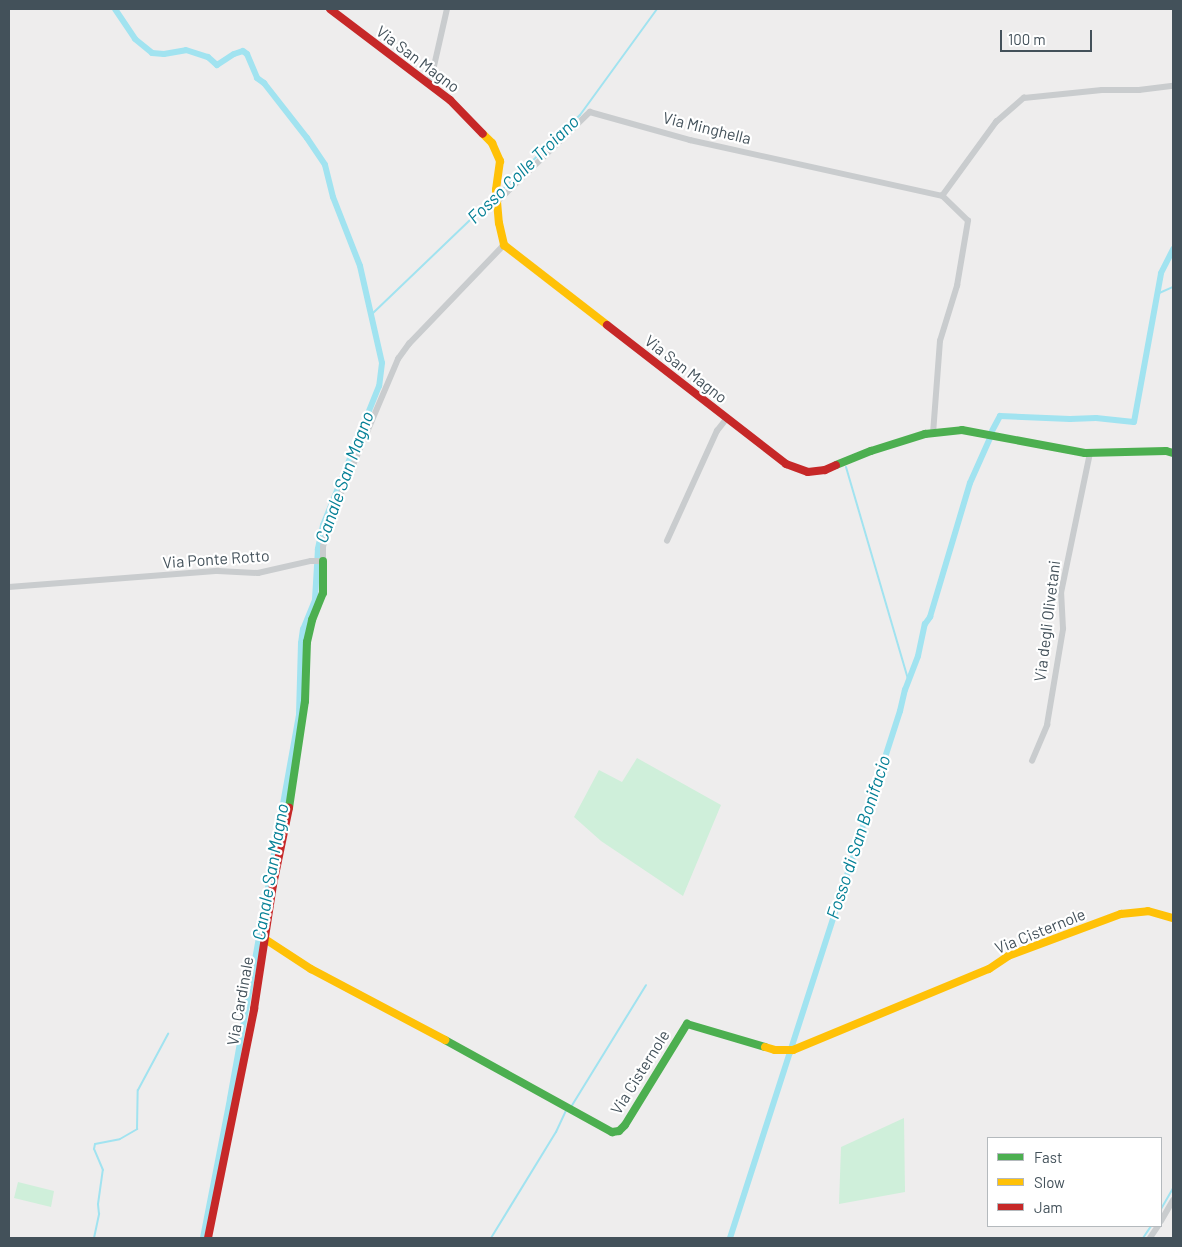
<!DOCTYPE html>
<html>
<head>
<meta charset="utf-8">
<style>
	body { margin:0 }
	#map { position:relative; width:1182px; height:1247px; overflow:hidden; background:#eeeded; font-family:Barlow,sans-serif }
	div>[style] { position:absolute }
	.green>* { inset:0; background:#cfefda }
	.stream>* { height:2px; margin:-1px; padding:0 1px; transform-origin:1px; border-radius:1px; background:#a1e3f0 }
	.canal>* { height:6px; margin:-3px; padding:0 3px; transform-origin:3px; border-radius:3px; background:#a1e3f0 }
	.street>* { height:5.5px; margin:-2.75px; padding:0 2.75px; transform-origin:2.75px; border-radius:2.75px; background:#c9ccce }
	.fast>* { height:8px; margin:-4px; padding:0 4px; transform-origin:4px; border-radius:4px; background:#4caf50 }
	.slow>* { height:8px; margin:-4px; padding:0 4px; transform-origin:4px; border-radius:4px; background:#ffc107 }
	.jam>* { height:8px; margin:-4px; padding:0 4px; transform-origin:4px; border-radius:4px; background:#c62828 }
	span { translate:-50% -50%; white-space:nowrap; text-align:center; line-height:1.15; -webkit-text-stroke:4.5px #fff; paint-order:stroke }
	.street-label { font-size:16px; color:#43515a }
	.water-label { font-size:18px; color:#058096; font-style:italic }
	.frame { position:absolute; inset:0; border:10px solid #43515a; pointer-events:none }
	.legend { position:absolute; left:987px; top:1137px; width:175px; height:90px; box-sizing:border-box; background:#fff; border:1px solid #b4b9bd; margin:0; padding:6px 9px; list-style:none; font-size:15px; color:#43515a }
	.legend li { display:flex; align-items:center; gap:10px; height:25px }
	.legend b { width:25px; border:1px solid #b4b9bd }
	.scale { position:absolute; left:1000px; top:30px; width:92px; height:22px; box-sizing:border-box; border:2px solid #43515a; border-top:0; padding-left:6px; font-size:15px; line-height:18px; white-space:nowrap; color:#43515a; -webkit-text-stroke:4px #fff; paint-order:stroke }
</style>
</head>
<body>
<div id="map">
	<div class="green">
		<i style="clip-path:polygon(637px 758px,721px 805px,683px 896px,601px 841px,574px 817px,599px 770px,622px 782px)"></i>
		<i style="clip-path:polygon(904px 1118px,905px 1192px,839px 1204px,841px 1147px)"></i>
		<i style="clip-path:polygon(18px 1182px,54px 1191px,51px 1207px,14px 1198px)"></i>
	</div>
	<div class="stream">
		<i style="left:500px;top:192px;width:111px;rotate:-43.9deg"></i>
		<i style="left:580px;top:115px;width:131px;rotate:-54deg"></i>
		<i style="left:1157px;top:294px;width:17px;rotate:-24deg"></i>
		<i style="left:372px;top:314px;width:169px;rotate:-43.8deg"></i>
		<i style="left:846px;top:467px;width:224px;rotate:73.7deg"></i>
		<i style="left:571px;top:1107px;width:143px;rotate:-58.4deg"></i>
		<i style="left:1161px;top:1209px;width:24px;rotate:-60deg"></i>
		<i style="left:94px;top:1238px;width:25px;rotate:-78deg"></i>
		<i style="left:99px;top:1214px;width:10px;rotate:-96deg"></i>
		<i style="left:98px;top:1204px;width:34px;rotate:-82deg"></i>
		<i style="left:103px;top:1170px;width:23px;rotate:-113deg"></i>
		<i style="left:94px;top:1149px;width:5px;rotate:-79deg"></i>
		<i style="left:95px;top:1144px;width:25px;rotate:-11deg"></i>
		<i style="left:120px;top:1139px;width:20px;rotate:-30deg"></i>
		<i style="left:137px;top:1129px;width:39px;rotate:-89deg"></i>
		<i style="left:138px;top:1090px;width:64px;rotate:-61.8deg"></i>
		<i style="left:491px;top:1238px;width:124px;rotate:-58.5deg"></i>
		<i style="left:556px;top:1132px;width:23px;rotate:-65deg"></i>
		<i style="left:1143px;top:1238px;width:14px;rotate:-56deg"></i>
	</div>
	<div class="canal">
		<i style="left:115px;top:9px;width:36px;rotate:56deg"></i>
		<i style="left:135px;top:39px;width:22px;rotate:39deg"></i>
		<i style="left:152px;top:53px;width:12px;rotate:5deg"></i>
		<i style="left:164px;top:54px;width:22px;rotate:-10deg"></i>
		<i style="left:186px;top:50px;width:23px;rotate:18deg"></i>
		<i style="left:208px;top:57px;width:12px;rotate:42deg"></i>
		<i style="left:217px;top:65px;width:20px;rotate:-33deg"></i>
		<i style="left:234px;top:54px;width:9px;rotate:-18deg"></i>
		<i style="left:243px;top:51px;width:5px;rotate:37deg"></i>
		<i style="left:247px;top:54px;width:26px;rotate:67deg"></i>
		<i style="left:257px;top:78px;width:9px;rotate:36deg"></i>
		<i style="left:264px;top:83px;width:70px;rotate:52deg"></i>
		<i style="left:307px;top:138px;width:32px;rotate:56deg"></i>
		<i style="left:325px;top:165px;width:33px;rotate:76deg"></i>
		<i style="left:333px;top:197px;width:74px;rotate:68.6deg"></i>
		<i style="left:360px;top:266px;width:99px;rotate:77.2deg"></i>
		<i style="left:382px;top:363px;width:23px;rotate:97deg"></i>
		<i style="left:379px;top:386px;width:150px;rotate:111.9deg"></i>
		<i style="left:323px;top:525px;width:25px;rotate:102deg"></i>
		<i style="left:318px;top:549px;width:51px;rotate:93.4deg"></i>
		<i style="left:315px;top:600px;width:31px;rotate:112deg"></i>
		<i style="left:303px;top:629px;width:14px;rotate:98deg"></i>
		<i style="left:301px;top:643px;width:72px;rotate:91.6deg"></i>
		<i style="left:299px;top:715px;width:390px;rotate:100.2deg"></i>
		<i style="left:230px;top:1099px;width:142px;rotate:101deg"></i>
		<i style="left:992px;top:431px;width:17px;rotate:-62deg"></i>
		<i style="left:1000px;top:416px;width:70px;rotate:2.5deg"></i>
		<i style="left:1070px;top:419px;width:26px;rotate:-2deg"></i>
		<i style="left:1096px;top:418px;width:38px;rotate:6deg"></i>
		<i style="left:1134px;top:422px;width:151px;rotate:-79.7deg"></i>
		<i style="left:1161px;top:273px;width:27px;rotate:-63deg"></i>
		<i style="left:730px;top:1238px;width:554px;rotate:-72.12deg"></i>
		<i style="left:900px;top:711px;width:22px;rotate:-77deg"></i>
		<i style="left:905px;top:690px;width:36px;rotate:-69deg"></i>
		<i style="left:918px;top:656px;width:33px;rotate:-78deg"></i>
		<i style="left:925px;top:624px;width:9px;rotate:-54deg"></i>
		<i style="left:930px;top:617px;width:140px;rotate:-73.4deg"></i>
		<i style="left:970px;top:483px;width:49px;rotate:-66deg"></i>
	</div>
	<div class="street">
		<i style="left:427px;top:83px;width:9px;rotate:-58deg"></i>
		<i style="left:432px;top:75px;width:68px;rotate:-77.2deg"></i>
		<i style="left:498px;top:201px;width:128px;rotate:-44.1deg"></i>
		<i style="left:590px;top:112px;width:104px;rotate:15.6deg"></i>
		<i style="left:690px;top:140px;width:258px;rotate:12.5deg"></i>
		<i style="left:933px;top:434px;width:93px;rotate:-85.7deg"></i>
		<i style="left:940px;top:341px;width:58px;rotate:-72.8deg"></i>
		<i style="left:957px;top:286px;width:66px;rotate:-80.4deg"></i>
		<i style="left:968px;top:221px;width:36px;rotate:-136deg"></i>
		<i style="left:942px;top:196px;width:92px;rotate:-53.9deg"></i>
		<i style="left:996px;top:122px;width:37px;rotate:-41deg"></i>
		<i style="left:1024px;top:98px;width:78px;rotate:-5.9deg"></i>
		<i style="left:1102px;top:90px;width:37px"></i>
		<i style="left:1139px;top:90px;width:34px;rotate:-7deg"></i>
		<i style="left:667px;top:541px;width:121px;rotate:-65.6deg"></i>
		<i style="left:717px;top:431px;width:16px;rotate:-52deg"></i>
		<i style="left:9px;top:587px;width:210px;rotate:-4.4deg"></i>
		<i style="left:218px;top:571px;width:40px;rotate:2.9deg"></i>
		<i style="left:258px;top:573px;width:54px;rotate:-12.8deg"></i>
		<i style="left:311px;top:561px;width:12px"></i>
		<i style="left:323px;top:561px;width:14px;rotate:-90deg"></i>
		<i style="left:323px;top:547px;width:31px;rotate:-75deg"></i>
		<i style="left:331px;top:517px;width:172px;rotate:-67deg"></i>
		<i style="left:398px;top:359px;width:19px;rotate:-54deg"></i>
		<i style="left:409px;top:344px;width:137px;rotate:-46.2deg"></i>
		<i style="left:1032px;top:761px;width:39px;rotate:-67deg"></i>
		<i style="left:1047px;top:725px;width:97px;rotate:-80.5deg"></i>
		<i style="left:1063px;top:629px;width:36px;rotate:-93deg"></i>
		<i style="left:1061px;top:593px;width:143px;rotate:-78.3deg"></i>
		<i style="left:1161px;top:1221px;width:24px;rotate:-60deg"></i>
		<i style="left:1150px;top:1238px;width:14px;rotate:-56deg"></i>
	</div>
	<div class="fast">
		<i style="left:836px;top:465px;width:38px;rotate:-22deg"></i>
		<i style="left:871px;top:451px;width:57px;rotate:-17.5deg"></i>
		<i style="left:925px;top:434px;width:37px;rotate:-6deg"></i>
		<i style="left:962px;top:430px;width:125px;rotate:10.6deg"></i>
		<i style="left:1085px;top:453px;width:81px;rotate:-1.4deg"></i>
		<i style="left:1166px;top:451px;width:7px;rotate:16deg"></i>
		<i style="left:289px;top:808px;width:108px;rotate:-81.5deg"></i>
		<i style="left:305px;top:701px;width:59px;rotate:-88.1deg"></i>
		<i style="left:307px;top:642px;width:23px;rotate:-77deg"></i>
		<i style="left:312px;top:620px;width:29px;rotate:-68deg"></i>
		<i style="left:323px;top:593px;width:32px;rotate:-90deg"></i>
		<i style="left:445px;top:1040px;width:191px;rotate:28.9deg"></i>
		<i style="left:612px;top:1132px;width:7px;rotate:-8deg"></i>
		<i style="left:619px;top:1131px;width:8px;rotate:-45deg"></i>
		<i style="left:625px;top:1125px;width:119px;rotate:-58.5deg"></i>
		<i style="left:687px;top:1024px;width:81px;rotate:16.4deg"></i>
	</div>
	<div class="slow">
		<i style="left:483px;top:134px;width:13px;rotate:45deg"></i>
		<i style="left:492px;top:143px;width:20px;rotate:66deg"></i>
		<i style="left:500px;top:161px;width:29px;rotate:98deg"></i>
		<i style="left:496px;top:190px;width:33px;rotate:85deg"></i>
		<i style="left:499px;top:223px;width:23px;rotate:77deg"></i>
		<i style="left:504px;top:245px;width:130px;rotate:37.8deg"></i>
		<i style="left:265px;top:939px;width:55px;rotate:33.1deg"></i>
		<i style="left:311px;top:969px;width:152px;rotate:27.9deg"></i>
		<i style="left:765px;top:1047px;width:10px;rotate:17deg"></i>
		<i style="left:775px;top:1050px;width:18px"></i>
		<i style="left:793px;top:1050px;width:212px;rotate:-22.5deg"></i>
		<i style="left:989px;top:969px;width:23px;rotate:-34deg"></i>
		<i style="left:1008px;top:956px;width:121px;rotate:-20.4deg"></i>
		<i style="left:1121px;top:914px;width:27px;rotate:-6deg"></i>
		<i style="left:1148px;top:911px;width:26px;rotate:16deg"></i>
	</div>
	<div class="jam">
		<i style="left:330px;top:9px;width:151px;rotate:37.2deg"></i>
		<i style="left:450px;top:100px;width:47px;rotate:45.9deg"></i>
		<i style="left:607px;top:325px;width:227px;rotate:37.8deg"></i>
		<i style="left:786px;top:464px;width:23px;rotate:20deg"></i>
		<i style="left:808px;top:472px;width:17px;rotate:-7deg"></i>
		<i style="left:825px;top:470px;width:12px;rotate:-24deg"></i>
		<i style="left:208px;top:1238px;width:234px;rotate:-78.6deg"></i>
		<i style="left:254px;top:1009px;width:125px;rotate:-81.3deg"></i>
		<i style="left:273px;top:885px;width:79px;rotate:-78.3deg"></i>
	</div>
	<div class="street-label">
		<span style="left:418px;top:59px;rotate:37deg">Via San Magno</span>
		<span style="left:707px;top:128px;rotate:14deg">Via Minghella</span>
		<span style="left:686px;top:369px;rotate:38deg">Via San Magno</span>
		<span style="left:216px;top:559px;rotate:-4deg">Via Ponte Rotto</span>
		<span style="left:1047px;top:621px;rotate:-83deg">Via degli Olivetani</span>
		<span style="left:1040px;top:931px;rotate:-22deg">Via Cisternole</span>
		<span style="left:240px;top:1001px;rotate:-80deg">Via Cardinale</span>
		<span style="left:640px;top:1072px;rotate:-58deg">Via Cisternole</span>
	</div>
	<div class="water-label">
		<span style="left:523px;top:169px;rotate:-44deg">Fosso Colle Troiano</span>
		<span style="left:344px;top:477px;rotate:-70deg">Canale San Magno</span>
		<span style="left:858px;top:837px;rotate:-72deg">Fosso di San Bonifacio</span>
		<span style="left:270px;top:872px;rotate:-80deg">Canale San Magno</span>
	</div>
	<div class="frame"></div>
	<ul class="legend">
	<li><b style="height:6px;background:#4caf50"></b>Fast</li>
	<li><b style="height:6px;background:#ffc107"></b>Slow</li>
	<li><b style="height:6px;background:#c62828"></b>Jam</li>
	</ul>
	<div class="scale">100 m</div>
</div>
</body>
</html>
